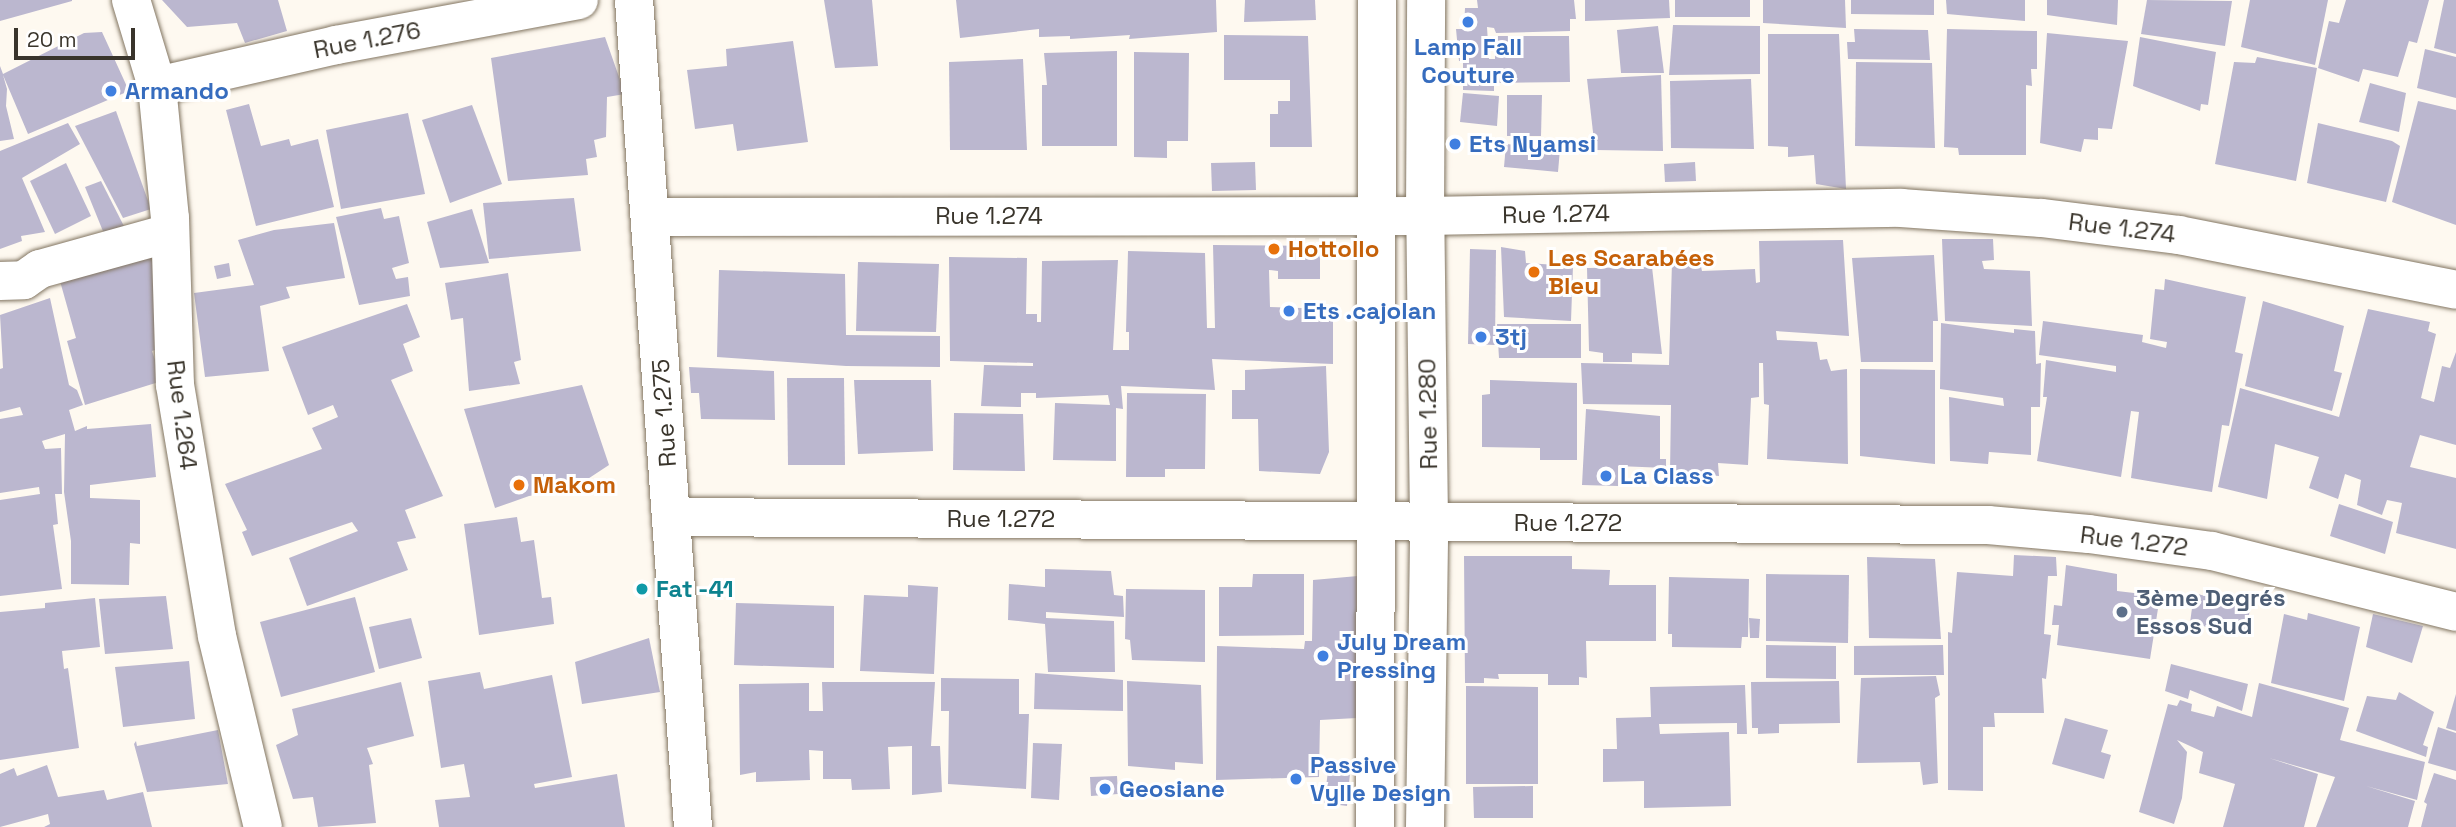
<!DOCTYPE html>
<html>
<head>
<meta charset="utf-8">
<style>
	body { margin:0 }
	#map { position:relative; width:2456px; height:827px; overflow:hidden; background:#fef9f0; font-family:"Space Grotesk",sans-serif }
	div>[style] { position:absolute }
	.building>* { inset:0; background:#bbb7cf }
	.roads { filter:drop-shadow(0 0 2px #827561) drop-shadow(0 0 2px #827561) }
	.minor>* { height:38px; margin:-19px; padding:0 19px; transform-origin:19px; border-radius:19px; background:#fff }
	.secondary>* { height:38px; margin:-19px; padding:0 19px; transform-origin:19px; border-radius:19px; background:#fff }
	.dots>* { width:19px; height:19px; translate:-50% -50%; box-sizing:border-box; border:4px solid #fff; border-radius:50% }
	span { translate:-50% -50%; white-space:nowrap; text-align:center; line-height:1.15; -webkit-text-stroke:6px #fff; paint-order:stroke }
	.street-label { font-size:24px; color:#39342b }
	.shop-label { font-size:24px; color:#366cbe; font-weight:700 }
	.left { translate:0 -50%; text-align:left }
	.food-label { font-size:24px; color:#c56008; font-weight:700 }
	.culture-label { font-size:24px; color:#0d838f; font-weight:700 }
	.service-label { font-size:24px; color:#4e5e75; font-weight:700 }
	.scale { position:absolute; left:14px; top:28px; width:121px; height:32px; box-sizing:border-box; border:4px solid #39342b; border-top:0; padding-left:9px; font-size:21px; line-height:24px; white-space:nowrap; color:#39342b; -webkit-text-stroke:5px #fff; paint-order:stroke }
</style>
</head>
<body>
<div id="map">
	<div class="building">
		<i style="clip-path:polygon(0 0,72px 0,72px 1px,0 21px)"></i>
		<i style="clip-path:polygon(162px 0,278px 0,287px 31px,245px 43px,237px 23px,187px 27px)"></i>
		<i style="clip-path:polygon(824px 0,872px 0,878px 66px,835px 68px)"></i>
		<i style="clip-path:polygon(956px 0,1216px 0,1217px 32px,1129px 39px,1130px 35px,1070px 39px,1070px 36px,1039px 37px,1039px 29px,960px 38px)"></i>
		<i style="clip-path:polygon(1245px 0,1315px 0,1316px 20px,1244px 22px)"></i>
		<i style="clip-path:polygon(1477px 0,1574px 0,1576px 19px,1570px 19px,1570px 31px,1496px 33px,1494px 28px,1487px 27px,1489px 59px,1495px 59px,1495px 36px,1569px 36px,1570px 82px,1494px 83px,1494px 91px,1463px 90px,1463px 61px,1459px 61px,1456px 29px,1464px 29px,1465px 8px,1478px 8px)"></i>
		<i style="clip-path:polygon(1585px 0,1669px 0,1670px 18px,1585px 21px)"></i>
		<i style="clip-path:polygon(1675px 0,1750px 0,1750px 17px,1675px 17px)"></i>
		<i style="clip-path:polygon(1763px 0,1845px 0,1846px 28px,1763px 23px)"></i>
		<i style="clip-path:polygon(1851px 0,1934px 0,1934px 15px,1851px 14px)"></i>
		<i style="clip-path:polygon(1946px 0,2025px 0,2025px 21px,1947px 14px)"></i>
		<i style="clip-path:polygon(2047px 0,2118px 0,2117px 25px,2047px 15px)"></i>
		<i style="clip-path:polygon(2147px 0,2232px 1px,2225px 46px,2141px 34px)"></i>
		<i style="clip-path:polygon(2250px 0,2328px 0,2315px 65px,2241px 47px)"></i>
		<i style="clip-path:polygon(2346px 0,2429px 0,2417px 43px,2409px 41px,2398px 77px,2363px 69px,2359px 82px,2318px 68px,2329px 21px,2339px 23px)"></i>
		<i style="clip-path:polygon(2444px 0,2456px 0,2456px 54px,2434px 48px)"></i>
		<i style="clip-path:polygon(1673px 25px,1760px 26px,1760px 74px,1669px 75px)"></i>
		<i style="clip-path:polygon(1658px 26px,1664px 73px,1621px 73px,1617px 30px)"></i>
		<i style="clip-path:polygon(1854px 29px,1928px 30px,1930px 60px,1848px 59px,1847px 42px,1855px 42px)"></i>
		<i style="clip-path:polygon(1947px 29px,2037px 31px,2037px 69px,2031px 69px,2032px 86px,2026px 85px,2026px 155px,1959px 155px,1958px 148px,1944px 147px)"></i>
		<i style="clip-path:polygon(102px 32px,129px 91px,28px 134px,3px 75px,7px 89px,6px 106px,14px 139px,0 141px,0 66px,3px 74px,84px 33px)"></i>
		<i style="clip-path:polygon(2047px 33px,2128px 41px,2112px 129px,2098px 128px,2098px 140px,2084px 139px,2081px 152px,2040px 143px)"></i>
		<i style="clip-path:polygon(1768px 34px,1839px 34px,1846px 189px,1816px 184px,1814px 155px,1788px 157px,1788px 147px,1768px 146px)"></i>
		<i style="clip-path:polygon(1224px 35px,1308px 36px,1312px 147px,1270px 147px,1270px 114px,1278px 114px,1278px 101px,1290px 101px,1290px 80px,1224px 80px)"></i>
		<i style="clip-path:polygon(605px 37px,625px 94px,607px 97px,606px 137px,594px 140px,597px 157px,586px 159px,588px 175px,508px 181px,491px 58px)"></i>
		<i style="clip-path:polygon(2140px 37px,2216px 52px,2208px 105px,2201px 104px,2200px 111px,2133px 86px)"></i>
		<i style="clip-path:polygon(793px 41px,808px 142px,737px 151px,733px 124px,695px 129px,687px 70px,727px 66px,726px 49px)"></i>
		<i style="clip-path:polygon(2425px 49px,2456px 57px,2456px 98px,2417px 88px)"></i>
		<i style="clip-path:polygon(1117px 51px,1117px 146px,1042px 146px,1042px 85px,1047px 85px,1044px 53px)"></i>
		<i style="clip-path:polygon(1134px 52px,1189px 53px,1188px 141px,1167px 141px,1167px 158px,1134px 157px)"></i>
		<i style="clip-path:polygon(2257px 57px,2317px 68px,2296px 181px,2215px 164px,2234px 62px,2255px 63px)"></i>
		<i style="clip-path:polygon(1023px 59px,1027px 150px,950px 150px,949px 62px)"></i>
		<i style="clip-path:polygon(1856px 62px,1932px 63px,1935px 148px,1855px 146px)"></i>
		<i style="clip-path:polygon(1661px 75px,1663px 151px,1595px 150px,1587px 79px)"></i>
		<i style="clip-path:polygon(1751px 79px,1754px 149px,1671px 148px,1670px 81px)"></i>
		<i style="clip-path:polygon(2370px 83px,2406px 93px,2399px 132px,2359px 122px)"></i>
		<i style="clip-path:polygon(1463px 93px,1499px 96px,1497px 126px,1460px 122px)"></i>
		<i style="clip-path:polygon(1507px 95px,1542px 95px,1541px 136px,1507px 136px)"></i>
		<i style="clip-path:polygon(2418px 101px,2456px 110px,2456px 225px,2392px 202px)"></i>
		<i style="clip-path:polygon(249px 104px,261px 146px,289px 139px,291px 146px,318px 139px,334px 207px,256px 226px,226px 110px)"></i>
		<i style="clip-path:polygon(472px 105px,502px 184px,450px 203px,422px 120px)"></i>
		<i style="clip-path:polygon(116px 111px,151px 209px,123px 218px,75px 126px)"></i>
		<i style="clip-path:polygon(408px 113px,425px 194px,341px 209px,326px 130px)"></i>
		<i style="clip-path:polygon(68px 123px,80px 144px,22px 178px,45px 232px,21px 236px,22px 241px,0 249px,0 151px)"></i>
		<i style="clip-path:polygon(2318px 123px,2392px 141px,2400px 146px,2386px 202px,2307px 183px)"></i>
		<i style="clip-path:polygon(1506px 144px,1560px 149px,1558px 172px,1504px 167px)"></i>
		<i style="clip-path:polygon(1255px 162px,1256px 190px,1212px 191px,1211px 163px)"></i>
		<i style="clip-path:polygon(1695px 162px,1696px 181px,1665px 182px,1664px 164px)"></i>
		<i style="clip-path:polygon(66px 163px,91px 216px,55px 234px,30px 181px)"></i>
		<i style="clip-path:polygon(101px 181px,130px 238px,109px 246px,85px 187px)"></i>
		<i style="clip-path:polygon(574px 198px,581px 251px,489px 259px,483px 203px)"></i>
		<i style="clip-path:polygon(381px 208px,384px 219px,399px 216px,409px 263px,392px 268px,396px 279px,408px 277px,410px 296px,359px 305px,336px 217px)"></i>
		<i style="clip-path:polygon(472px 209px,489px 263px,440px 268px,427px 222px)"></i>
		<i style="clip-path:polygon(334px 223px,345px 278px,286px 287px,290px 298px,260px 306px,269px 371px,205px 377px,194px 293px,254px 285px,238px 240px,274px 230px)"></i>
		<i style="clip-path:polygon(1942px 239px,1993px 239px,1994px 260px,1982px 261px,1984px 269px,2030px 271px,2032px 326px,1945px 321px)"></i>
		<i style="clip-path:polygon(1843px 240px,1849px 336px,1776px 331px,1777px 340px,1817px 342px,1820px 360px,1827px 359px,1831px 371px,1847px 369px,1848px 464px,1767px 459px,1769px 405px,1764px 404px,1763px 363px,1759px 363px,1759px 397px,1751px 398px,1748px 465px,1718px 463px,1719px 476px,1670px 472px,1671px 405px,1583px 404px,1581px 363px,1669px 365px,1672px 262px,1700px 262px,1702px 271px,1755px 269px,1756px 283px,1760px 282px,1759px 241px)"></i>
		<i style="clip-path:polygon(1213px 245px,1320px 246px,1320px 279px,1278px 279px,1278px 271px,1269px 270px,1270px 307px,1333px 309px,1333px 364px,1212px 359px,1215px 390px,1121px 386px,1123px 409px,1116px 408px,1116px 461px,1053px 460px,1055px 403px,1110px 405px,1108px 395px,1036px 398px,1036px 393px,1021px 393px,1021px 407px,981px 406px,984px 365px,1033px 366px,1033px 363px,950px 361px,949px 257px,1027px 258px,1026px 314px,1037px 314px,1037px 322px,1041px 322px,1042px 261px,1118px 260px,1113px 350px,1129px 350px,1129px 332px,1126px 332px,1128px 251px,1205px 253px,1207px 328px,1215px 328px)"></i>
		<i style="clip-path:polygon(1501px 247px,1525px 251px,1526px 263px,1573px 266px,1571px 321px,1504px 317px)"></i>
		<i style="clip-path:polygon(1470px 249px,1496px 250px,1495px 345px,1468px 344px)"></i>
		<i style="clip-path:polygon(151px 250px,177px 342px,152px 351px,162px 381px,85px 405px,67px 341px,76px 338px,58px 274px)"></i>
		<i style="clip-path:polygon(1934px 255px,1938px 321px,1933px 321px,1933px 362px,1861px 362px,1852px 258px)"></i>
		<i style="clip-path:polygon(858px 262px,939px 264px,936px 332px,856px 331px)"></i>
		<i style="clip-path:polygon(229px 263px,231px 276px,217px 279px,214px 266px)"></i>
		<i style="clip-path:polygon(1652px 267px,1662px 354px,1632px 353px,1632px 362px,1603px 362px,1603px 353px,1589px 351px,1587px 268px)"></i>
		<i style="clip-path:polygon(719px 270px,845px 274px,846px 335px,940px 336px,940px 367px,846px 366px,717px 357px)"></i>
		<i style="clip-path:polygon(508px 273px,521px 360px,514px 362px,520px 384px,469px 391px,463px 318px,451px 320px,445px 283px)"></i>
		<i style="clip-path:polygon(2165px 279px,2246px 297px,2235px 352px,2243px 354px,2229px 426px,2222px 425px,2212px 492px,2131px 478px,2139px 412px,2131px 411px,2121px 477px,2037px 461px,2047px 397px,2043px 397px,2046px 360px,2116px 372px,2116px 366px,2039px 355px,2043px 321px,2143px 335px,2142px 342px,2166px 348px,2167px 342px,2150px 339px,2155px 289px,2164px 290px)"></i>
		<i style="clip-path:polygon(50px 298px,69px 385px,77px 390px,83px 405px,69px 410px,75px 431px,87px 426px,87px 429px,151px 424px,156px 477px,90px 485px,90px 498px,140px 500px,140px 544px,130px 543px,129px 585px,71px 584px,71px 541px,64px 492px,65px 434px,42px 441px,45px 449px,61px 448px,62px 494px,55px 494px,58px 524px,53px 525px,62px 589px,0 596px,0 500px,40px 494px,39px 487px,0 493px,0 419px,23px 415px,20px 407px,0 412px,0 369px,3px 368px,0 315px)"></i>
		<i style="clip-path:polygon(2263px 301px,2344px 326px,2334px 371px,2342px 373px,2332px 411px,2245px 386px)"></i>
		<i style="clip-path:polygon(407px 304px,420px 337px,403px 344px,413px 371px,391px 380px,443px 496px,405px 510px,416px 538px,397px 542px,408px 570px,307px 606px,289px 558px,358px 531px,352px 522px,252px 556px,242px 532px,247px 530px,225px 484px,322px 449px,312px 428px,338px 417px,333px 405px,308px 415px,282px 347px)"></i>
		<i style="clip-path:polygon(2368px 309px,2430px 322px,2428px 331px,2436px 334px,2421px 398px,2434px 402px,2442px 366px,2450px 368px,2456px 352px,2456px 445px,2420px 435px,2410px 467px,2456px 478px,2456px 549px,2396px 533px,2402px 503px,2387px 500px,2382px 515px,2357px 505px,2361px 480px,2345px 474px,2338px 499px,2309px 488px,2319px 457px,2275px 444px,2267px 499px,2218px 487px,2240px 388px,2339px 417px)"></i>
		<i style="clip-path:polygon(1941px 323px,2014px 333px,2014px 329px,2035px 331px,2036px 364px,2041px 363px,2040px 407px,2031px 407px,2031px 455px,1989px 452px,1988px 464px,1950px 461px,1949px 397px,2004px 406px,2003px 398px,1940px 389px)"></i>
		<i style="clip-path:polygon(1497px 324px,1581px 324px,1581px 358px,1499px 358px)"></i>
		<i style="clip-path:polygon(1326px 366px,1329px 452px,1320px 474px,1259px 471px,1258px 419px,1232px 419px,1232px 390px,1245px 390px,1245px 370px)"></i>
		<i style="clip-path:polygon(689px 367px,774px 371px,775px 420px,701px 419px,699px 393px,691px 393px)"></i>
		<i style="clip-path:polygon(1860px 369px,1935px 370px,1935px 464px,1860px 456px)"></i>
		<i style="clip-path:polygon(787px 378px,844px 378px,845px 465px,788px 465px)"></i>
		<i style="clip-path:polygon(854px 380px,931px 380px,933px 451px,858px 454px)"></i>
		<i style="clip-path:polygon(1490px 380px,1577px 383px,1577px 460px,1540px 460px,1540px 448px,1482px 447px,1482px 395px,1490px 394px)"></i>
		<i style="clip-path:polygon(582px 385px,609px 465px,571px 490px,529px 496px,495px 508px,464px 409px)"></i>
		<i style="clip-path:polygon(1127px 393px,1206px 394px,1205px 469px,1165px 469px,1165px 477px,1126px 477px)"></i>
		<i style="clip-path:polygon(1586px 409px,1660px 416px,1660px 459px,1666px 459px,1666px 468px,1618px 466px,1618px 486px,1582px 485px)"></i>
		<i style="clip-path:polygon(954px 413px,1023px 414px,1025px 471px,953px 470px)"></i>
		<i style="clip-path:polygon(2339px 504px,2393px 522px,2385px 554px,2330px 536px)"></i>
		<i style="clip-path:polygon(517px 517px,521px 542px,534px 540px,542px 598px,551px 597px,554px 624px,479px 635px,464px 524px)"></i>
		<i style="clip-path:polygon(2014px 555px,2056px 557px,2057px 576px,2048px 576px,2044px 634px,2051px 635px,2046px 679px,2042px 678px,2044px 713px,1994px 713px,1995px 727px,1983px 727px,1983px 791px,1948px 790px,1948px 632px,1952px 633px,1957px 572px,2013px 576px)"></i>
		<i style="clip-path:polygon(1464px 556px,1572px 556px,1572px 569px,1610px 570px,1609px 585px,1656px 585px,1656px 641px,1586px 641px,1587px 678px,1579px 677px,1579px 685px,1548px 685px,1548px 674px,1498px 674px,1499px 679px,1484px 678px,1484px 683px,1465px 683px)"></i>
		<i style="clip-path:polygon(1867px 557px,1935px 559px,1941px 639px,1869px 638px)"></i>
		<i style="clip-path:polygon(2066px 565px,2117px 574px,2117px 591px,2160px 596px,2150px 659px,2057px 645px,2059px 625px,2052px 625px,2054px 605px,2062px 606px)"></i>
		<i style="clip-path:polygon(1045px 569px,1111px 571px,1114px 595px,1123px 596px,1124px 617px,1046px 612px,1046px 618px,1114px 621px,1115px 672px,1048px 672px,1045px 624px,1008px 620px,1009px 584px,1045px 587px)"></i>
		<i style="clip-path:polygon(1253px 574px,1304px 574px,1304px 635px,1219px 636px,1219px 587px,1252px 587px)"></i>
		<i style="clip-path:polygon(1766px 574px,1849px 575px,1848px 643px,1766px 641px)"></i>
		<i style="clip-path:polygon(1358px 576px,1357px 718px,1320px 720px,1319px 777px,1216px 780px,1217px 646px,1304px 649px,1305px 641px,1312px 641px,1313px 580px)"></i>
		<i style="clip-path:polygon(1669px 577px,1749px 579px,1748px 637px,1742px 637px,1741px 648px,1672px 647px,1672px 634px,1668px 634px)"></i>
		<i style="clip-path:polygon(908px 585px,938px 587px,934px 674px,860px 671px,864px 595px,908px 597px)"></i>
		<i style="clip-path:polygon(1126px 589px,1205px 590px,1205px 662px,1132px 660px,1130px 640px,1125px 639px)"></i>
		<i style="clip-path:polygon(2194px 593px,2250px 608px,2246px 636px,2190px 623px)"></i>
		<i style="clip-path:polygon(166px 596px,173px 649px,105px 654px,99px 599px)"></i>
		<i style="clip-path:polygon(355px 597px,375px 672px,281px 697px,260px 622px)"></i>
		<i style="clip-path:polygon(95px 598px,100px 647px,62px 651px,64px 669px,68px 668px,79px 748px,0 760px,0 612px,45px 608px,45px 603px)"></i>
		<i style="clip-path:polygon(736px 603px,834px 606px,834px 668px,734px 665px)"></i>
		<i style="clip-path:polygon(2308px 613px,2360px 627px,2344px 701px,2271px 683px,2284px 614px,2307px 620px)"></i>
		<i style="clip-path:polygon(2373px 614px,2423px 626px,2412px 663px,2366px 647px)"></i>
		<i style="clip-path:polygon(411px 618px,422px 658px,379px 669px,369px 627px)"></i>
		<i style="clip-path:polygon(1749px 618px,1760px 619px,1759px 638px,1750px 638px)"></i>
		<i style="clip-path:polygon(649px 638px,660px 692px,582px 704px,575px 662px)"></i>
		<i style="clip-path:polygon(1766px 645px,1836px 646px,1836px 679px,1766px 678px)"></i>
		<i style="clip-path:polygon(1943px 645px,1944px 675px,1854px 675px,1854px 646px)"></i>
		<i style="clip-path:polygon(189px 661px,195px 719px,123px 727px,115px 667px)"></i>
		<i style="clip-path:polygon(2171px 664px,2248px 684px,2242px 711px,2190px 690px,2188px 699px,2165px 691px)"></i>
		<i style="clip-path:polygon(480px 672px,484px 689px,552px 675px,572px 777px,534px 784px,535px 788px,617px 774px,625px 827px,439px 827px,435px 800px,470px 797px,464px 764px,441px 768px,428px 681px)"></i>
		<i style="clip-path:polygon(1035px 673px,1123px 680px,1123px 711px,1034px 709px)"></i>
		<i style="clip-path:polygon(1936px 676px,1940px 695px,1935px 698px,1938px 783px,1923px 785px,1920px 762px,1857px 763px,1861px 678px)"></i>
		<i style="clip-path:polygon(941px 678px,1019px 679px,1019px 714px,1029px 714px,1026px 789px,948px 784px,949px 711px,941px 711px)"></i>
		<i style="clip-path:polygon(1127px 681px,1201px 685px,1203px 764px,1175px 762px,1175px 770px,1128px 766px)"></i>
		<i style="clip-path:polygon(1839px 681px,1840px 723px,1779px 724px,1779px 733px,1758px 734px,1758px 728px,1752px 728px,1751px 682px)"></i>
		<i style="clip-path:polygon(401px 682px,414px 736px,367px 748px,373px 764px,369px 765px,376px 823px,318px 827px,313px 797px,293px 799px,276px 745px,298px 735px,292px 709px)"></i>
		<i style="clip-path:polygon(822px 682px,935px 682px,931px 746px,940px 746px,942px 792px,912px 795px,912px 746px,888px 747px,890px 789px,852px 790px,851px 779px,823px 779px,823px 751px,809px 750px,810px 780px,756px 782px,756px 772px,740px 775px,739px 684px,809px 683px,809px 711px,823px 711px)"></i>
		<i style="clip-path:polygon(2259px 683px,2349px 708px,2340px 740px,2425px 762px,2417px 800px,2366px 786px,2415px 801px,2408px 827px,2316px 827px,2335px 777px,2269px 758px,2318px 774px,2304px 827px,2223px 827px,2235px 784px,2199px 773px,2203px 752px,2177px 740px,2187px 752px,2182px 798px,2174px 824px,2139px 812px,2168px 704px,2177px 706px,2180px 700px,2192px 704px,2191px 711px,2214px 717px,2217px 706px,2252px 717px)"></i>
		<i style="clip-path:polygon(1745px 685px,1747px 734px,1737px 734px,1737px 723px,1659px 724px,1660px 734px,1729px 732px,1731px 806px,1644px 808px,1644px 781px,1603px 782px,1603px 749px,1617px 749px,1616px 718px,1651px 717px,1650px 687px)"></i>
		<i style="clip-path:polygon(1466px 686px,1538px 687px,1538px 784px,1466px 784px)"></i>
		<i style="clip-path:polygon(2399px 692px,2434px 712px,2423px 745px,2428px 747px,2426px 757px,2356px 731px,2367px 696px,2396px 700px)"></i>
		<i style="clip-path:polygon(2456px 694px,2456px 731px,2446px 728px)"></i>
		<i style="clip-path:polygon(2065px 718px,2108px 730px,2101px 752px,2111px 755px,2104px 779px,2052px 764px)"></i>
		<i style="clip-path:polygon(2438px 727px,2456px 733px,2456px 771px,2428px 763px)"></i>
		<i style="clip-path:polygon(218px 730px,228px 784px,147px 792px,134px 744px,136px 741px,137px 746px)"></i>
		<i style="clip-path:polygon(1033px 743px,1062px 744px,1059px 800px,1031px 798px)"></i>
		<i style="clip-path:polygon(47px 765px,58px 797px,104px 790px,107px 800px,143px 792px,152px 827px,44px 827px,50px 824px,48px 814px,0 827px,0 774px,14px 768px,17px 776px)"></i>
		<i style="clip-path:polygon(1328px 771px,1350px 773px,1347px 806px,1324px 803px)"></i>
		<i style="clip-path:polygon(2434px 773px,2456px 780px,2456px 827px,2421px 827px,2427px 804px,2424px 802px)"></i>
		<i style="clip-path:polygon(1117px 776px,1118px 794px,1091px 796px,1090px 777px)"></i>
		<i style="clip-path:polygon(1533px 786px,1533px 818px,1474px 818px,1473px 787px)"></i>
	</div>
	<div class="roads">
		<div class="minor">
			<i style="left:131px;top:0;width:90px;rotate:73.2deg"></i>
			<i style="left:157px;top:86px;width:133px;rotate:84.4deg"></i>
			<i style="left:170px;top:218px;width:167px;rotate:88.3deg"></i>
			<i style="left:175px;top:385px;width:254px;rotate:80.5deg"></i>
			<i style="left:217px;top:636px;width:196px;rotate:76.5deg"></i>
			<i style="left:634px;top:0;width:829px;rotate:85.92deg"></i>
			<i style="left:157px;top:86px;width:184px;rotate:-12.9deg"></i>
			<i style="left:336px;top:45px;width:247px;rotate:-10.5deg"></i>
			<i style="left:650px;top:217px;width:775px;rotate:-0.07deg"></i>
			<i style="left:1425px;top:216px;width:476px;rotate:-1deg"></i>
			<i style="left:1901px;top:208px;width:141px;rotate:4.1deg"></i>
			<i style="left:2042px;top:218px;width:138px;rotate:7.1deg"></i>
			<i style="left:2179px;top:235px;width:282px;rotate:11.2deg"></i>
			<i style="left:0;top:281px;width:24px;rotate:-2deg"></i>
			<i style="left:24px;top:280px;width:19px;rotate:-35deg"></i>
			<i style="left:40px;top:269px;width:135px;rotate:-15.5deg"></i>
			<i style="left:671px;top:517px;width:1317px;rotate:0.35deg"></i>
			<i style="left:1988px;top:525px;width:101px;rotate:5.1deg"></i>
			<i style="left:2089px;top:534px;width:124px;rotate:7.9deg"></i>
			<i style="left:2212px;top:551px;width:252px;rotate:14deg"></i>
		</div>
		<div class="secondary">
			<i style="left:1375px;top:827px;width:827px;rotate:-89.86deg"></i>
			<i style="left:1425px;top:827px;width:305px;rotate:-89.2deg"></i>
			<i style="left:1429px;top:522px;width:306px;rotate:-90.7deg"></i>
			<i style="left:1425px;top:216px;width:216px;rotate:-89.7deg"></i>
		</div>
	</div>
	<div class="dots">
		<i style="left:1468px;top:22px;background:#3f7fe0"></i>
		<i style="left:111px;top:91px;background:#3f7fe0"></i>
		<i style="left:1455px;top:144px;background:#3f7fe0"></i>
		<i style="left:1274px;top:249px;background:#e8710a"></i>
		<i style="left:1534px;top:272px;background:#e8710a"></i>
		<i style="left:1289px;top:311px;background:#3f7fe0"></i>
		<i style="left:1481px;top:337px;background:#3f7fe0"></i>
		<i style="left:1606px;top:476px;background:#3f7fe0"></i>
		<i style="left:519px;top:485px;background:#e8710a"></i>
		<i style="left:642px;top:589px;background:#0f9aa8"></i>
		<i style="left:2122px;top:612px;background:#5c6f8a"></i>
		<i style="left:1323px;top:656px;background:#3f7fe0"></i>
		<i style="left:1296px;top:779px;background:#3f7fe0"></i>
		<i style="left:1105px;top:789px;background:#3f7fe0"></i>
	</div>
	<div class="street-label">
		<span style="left:367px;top:40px;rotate:-11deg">Rue 1.276</span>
		<span style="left:1556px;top:214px;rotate:-1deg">Rue 1.274</span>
		<span style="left:989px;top:216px">Rue 1.274</span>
		<span style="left:2122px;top:228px;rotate:7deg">Rue 1.274</span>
		<span style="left:664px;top:413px;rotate:-94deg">Rue 1.275</span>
		<span style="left:1428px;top:414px;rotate:-91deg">Rue 1.280</span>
		<span style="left:182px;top:415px;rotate:83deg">Rue 1.264</span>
		<span style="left:1001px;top:519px">Rue 1.272</span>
		<span style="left:1568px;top:523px">Rue 1.272</span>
		<span style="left:2134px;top:541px;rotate:7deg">Rue 1.272</span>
	</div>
	<div class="shop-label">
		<span style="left:1468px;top:61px">Lamp Fall<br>Couture</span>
		<span class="left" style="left:125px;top:91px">Armando</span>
		<span class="left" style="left:1469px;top:144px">Ets Nyamsi</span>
		<span class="left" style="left:1303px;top:311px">Ets .cajolan</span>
		<span class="left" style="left:1495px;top:337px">3tj</span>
		<span class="left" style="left:1620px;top:476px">La Class</span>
		<span class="left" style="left:1337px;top:656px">July Dream<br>Pressing</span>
		<span class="left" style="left:1310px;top:779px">Passive<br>Vylle Design</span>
		<span class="left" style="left:1119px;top:789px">Geosiane</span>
	</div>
	<div class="food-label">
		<span class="left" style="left:1288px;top:249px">Hottollo</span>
		<span class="left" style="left:1548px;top:272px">Les Scarabées<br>Bleu</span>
		<span class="left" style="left:533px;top:485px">Makom</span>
	</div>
	<div class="culture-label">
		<span class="left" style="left:656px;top:589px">Fat -41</span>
	</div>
	<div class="service-label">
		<span class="left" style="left:2136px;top:612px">3ème Degrés<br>Essos Sud</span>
	</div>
	<div class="scale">20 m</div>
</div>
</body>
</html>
